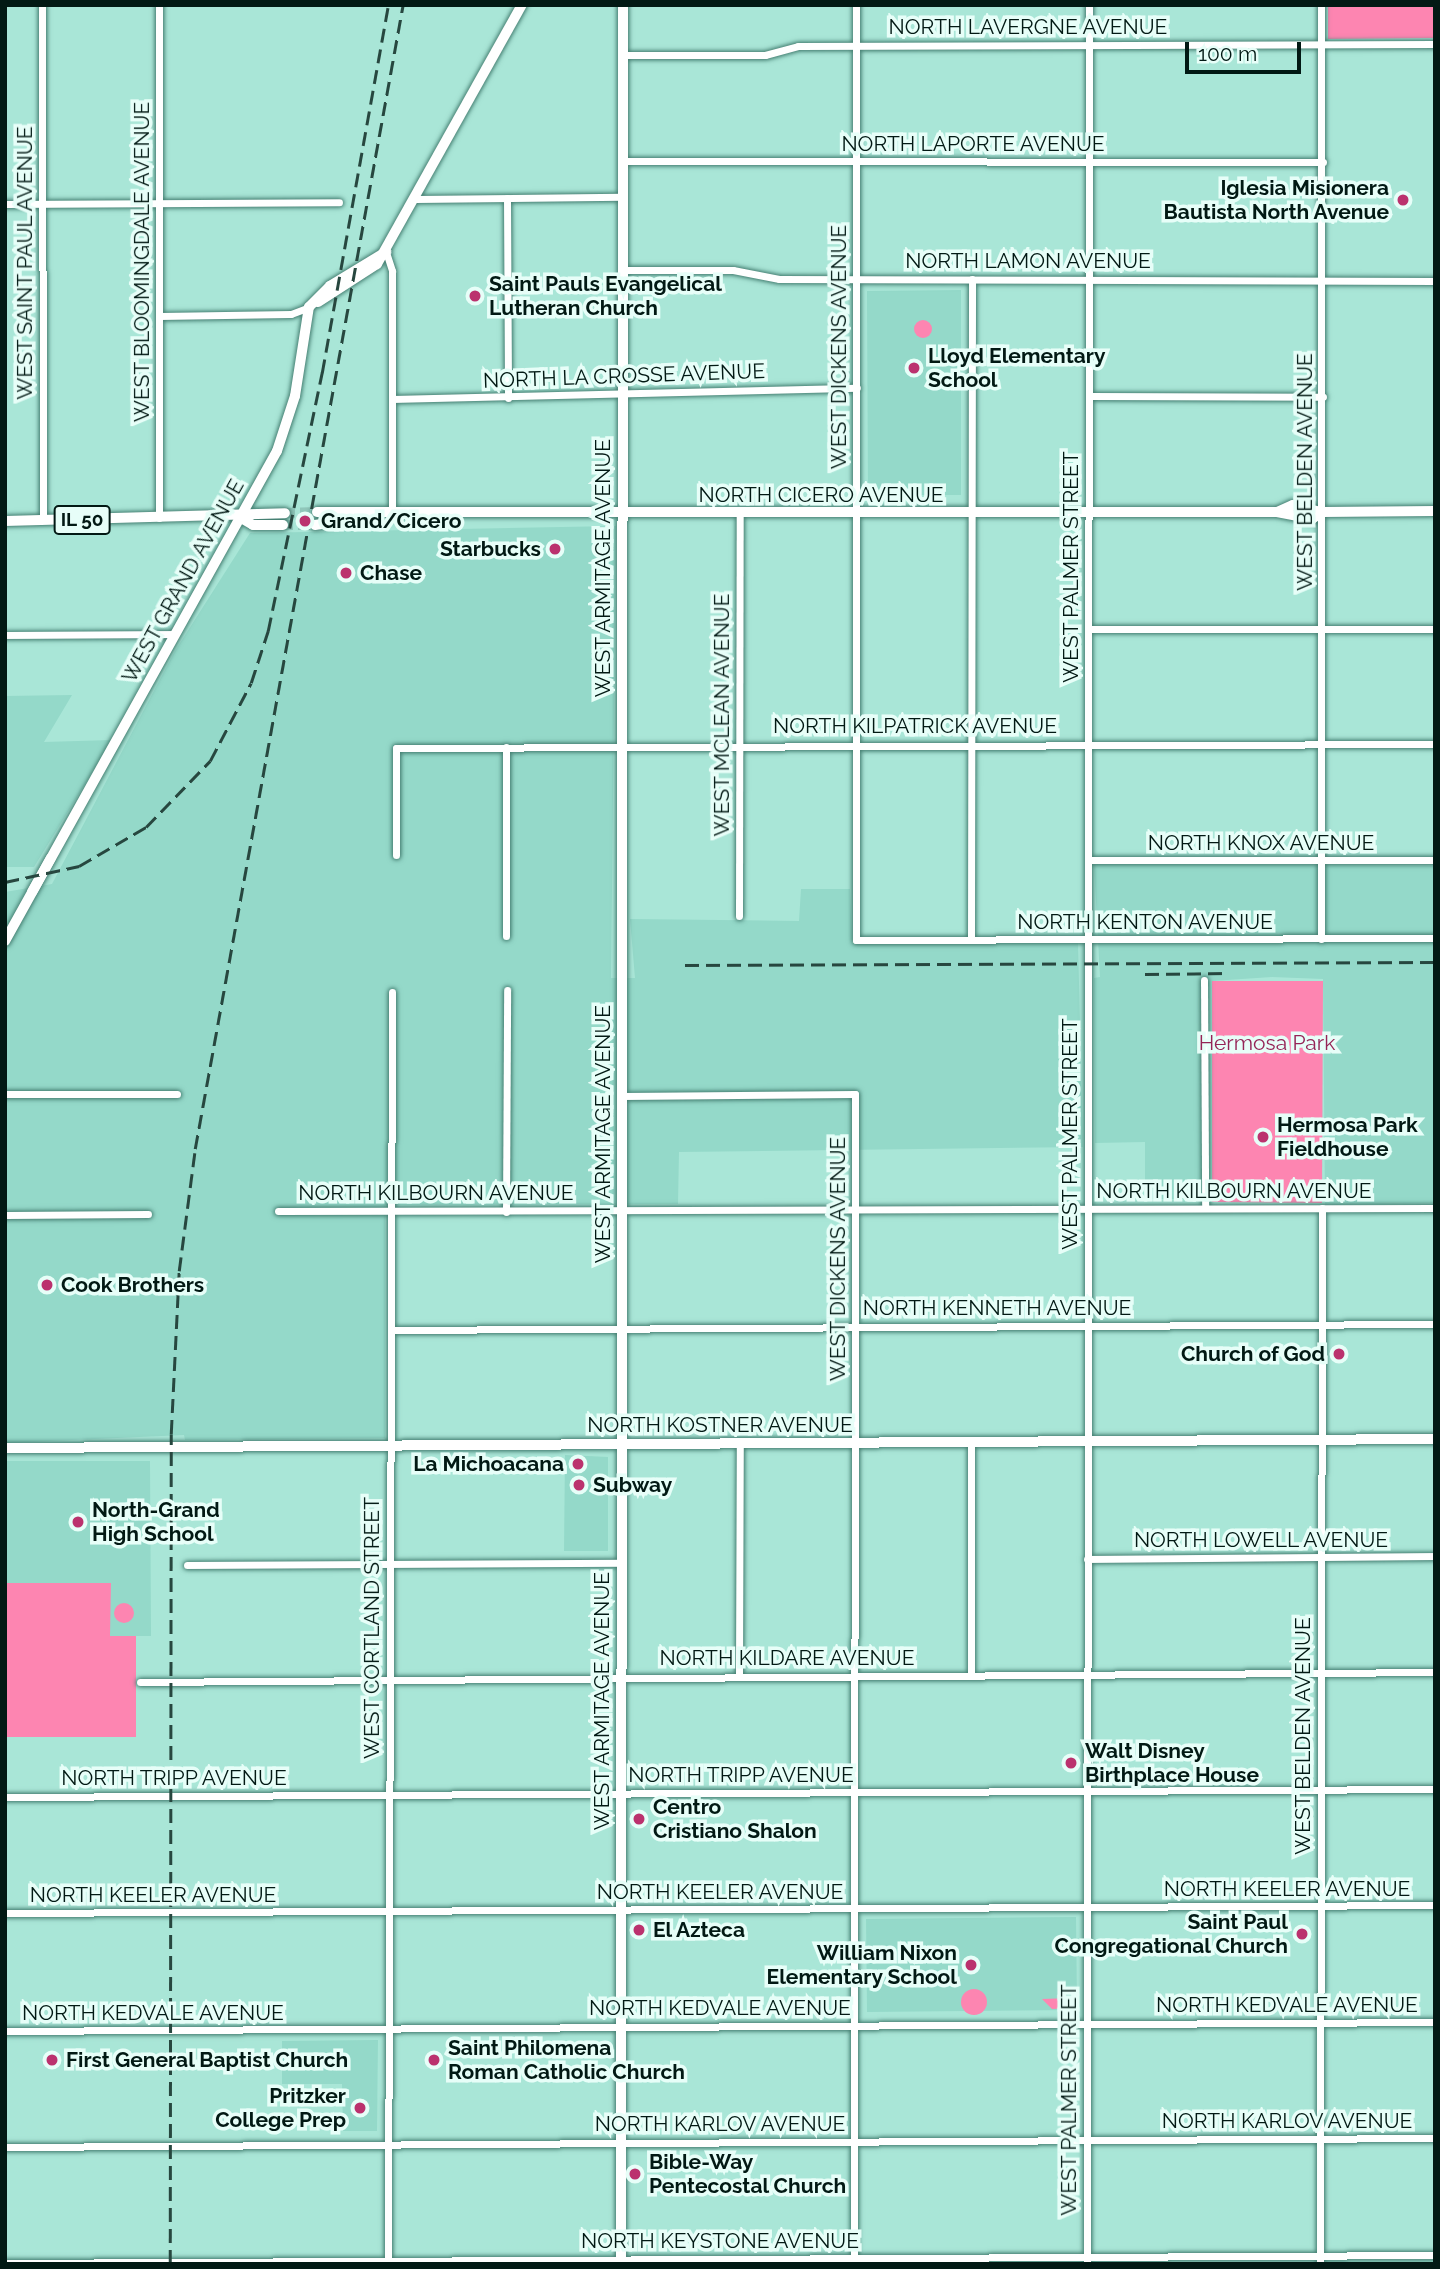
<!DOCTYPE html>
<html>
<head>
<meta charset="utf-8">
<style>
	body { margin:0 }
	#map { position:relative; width:1440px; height:2269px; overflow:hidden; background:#a9e6d7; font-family:Raleway,sans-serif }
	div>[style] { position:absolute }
	.built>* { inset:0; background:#94d9c9 }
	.green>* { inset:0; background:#fd85b1 }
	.round { border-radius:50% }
	.primary-tunnel>* { height:10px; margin-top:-5px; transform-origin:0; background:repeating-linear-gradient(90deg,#90c7ba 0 10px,transparent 0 15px) }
	.roads { filter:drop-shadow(0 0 2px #457f72) drop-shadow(0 0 2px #457f72) }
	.street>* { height:7px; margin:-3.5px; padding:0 3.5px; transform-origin:3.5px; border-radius:3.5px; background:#fff }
	.secondary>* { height:10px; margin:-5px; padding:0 5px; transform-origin:5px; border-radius:5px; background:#fff }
	.primary>* { height:10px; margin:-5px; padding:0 5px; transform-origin:5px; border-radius:5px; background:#fff }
	.rail>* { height:2.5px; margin-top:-1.25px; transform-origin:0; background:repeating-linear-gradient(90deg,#27473f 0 14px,transparent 0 21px) }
	.dots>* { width:19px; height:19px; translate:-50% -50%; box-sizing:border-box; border:4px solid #e7fef8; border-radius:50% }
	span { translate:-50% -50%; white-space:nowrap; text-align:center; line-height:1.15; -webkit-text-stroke:7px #e7fef8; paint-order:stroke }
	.shield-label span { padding:2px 5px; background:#e7fef8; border:2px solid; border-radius:5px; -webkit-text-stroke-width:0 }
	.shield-label { font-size:19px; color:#021914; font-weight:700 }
	.street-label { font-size:21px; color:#021914 }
	.poi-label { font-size:21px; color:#021914; font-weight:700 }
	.right { translate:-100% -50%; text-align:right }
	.left { translate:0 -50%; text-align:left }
	.park-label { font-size:21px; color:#952456 }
	.frame { position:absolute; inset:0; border:7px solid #021914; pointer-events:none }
	.scale { position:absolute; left:1185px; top:42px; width:116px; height:32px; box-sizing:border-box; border:4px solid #021914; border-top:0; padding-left:9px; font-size:21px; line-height:24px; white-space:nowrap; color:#021914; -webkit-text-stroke:5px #e7fef8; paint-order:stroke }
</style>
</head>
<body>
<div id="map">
	<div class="built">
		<i style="clip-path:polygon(961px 290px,961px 495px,868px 495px,867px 291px)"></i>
		<i style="clip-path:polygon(616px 526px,611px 978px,635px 978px,630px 919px,799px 921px,801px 889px,850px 889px,852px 943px,1078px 942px,1083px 1147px,679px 1152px,678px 1204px,385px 1205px,385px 1438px,185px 1440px,184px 1435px,5px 1443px,5px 892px,52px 884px,175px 651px,250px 533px)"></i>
		<i style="clip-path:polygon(72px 695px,44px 742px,112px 740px,34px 867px,5px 867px,5px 696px)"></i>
		<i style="clip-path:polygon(1094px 864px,1435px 866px,1435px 1203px,1325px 1205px,1323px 979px,1272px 977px,1212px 981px,1212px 1199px,1145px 1199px,1145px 1142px,1095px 1143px,1094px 978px,1100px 977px)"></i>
		<i style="clip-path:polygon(565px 1455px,608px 1457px,608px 1551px,564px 1551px)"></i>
		<i style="clip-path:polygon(5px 1461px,150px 1461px,151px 1636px,110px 1636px,110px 1583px,5px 1583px)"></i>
		<i style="clip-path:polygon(1076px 1917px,1077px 2010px,867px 2012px,866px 1919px)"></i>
		<i style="clip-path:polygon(378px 2040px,377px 2131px,343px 2131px,342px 2084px,282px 2084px,282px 2041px)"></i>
		<i style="clip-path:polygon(1435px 2260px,1435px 2264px,1326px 2264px,1326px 2261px)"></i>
	</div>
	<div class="green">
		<i style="clip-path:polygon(1328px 5px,1435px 5px,1435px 38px,1328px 39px)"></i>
		<i class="round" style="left:914px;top:320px;width:18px;height:18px"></i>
		<i style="clip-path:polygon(1212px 981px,1323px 981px,1322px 1203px,1212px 1202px)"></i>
		<i style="clip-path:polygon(5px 1583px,111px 1583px,110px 1636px,136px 1636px,136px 1737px,5px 1737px)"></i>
		<i class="round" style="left:114px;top:1603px;width:20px;height:20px"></i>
		<i class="round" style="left:961px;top:1989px;width:26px;height:26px"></i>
		<i style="clip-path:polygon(1071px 1998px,1071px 2008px,1052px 2009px,1042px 1999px)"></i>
	</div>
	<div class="primary-tunnel">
		<i style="left:285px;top:513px;width:32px;rotate:-2deg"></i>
		<i style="left:283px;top:525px;width:32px"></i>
	</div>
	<div class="roads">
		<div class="street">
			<i style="left:42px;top:5px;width:515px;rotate:89.89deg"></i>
			<i style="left:856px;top:5px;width:935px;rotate:90deg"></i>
			<i style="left:856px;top:940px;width:579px;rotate:-0.2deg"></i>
			<i style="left:623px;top:55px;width:142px"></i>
			<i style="left:765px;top:55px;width:34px;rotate:-15deg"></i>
			<i style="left:798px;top:46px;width:637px;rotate:-0.18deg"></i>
			<i style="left:623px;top:161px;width:700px;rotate:0.08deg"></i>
			<i style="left:507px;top:198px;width:200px;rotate:89.7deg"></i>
			<i style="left:415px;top:199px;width:208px;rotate:-0.6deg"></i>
			<i style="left:5px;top:204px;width:334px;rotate:-0.3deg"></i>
			<i style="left:386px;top:252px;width:20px;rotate:72deg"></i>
			<i style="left:392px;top:271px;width:245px;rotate:90deg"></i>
			<i style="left:623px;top:270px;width:110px"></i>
			<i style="left:733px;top:270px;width:47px;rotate:11.1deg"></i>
			<i style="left:779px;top:279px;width:656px;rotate:0.17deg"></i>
			<i style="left:159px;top:316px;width:132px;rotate:-0.9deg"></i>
			<i style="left:291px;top:314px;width:19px;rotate:-21deg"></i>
			<i style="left:1089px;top:396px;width:234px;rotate:0.2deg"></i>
			<i style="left:392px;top:399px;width:465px;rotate:-1.4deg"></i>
			<i style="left:159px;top:518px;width:513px;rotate:-90deg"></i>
			<i style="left:1088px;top:629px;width:347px"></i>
			<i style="left:5px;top:635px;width:170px;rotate:-0.3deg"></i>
			<i style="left:506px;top:747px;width:189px;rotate:90deg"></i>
			<i style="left:396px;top:855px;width:107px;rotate:-90deg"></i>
			<i style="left:396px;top:748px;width:1039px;rotate:-0.22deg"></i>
			<i style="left:1088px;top:860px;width:347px"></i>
			<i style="left:739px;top:916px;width:401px;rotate:-89.9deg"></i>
			<i style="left:971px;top:939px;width:660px;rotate:-89.91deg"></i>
			<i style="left:1321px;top:939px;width:934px;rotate:-90deg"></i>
			<i style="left:1204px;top:980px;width:228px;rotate:89.7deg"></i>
			<i style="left:5px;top:1094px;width:172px"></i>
			<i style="left:622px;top:1096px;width:233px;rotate:-0.5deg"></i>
			<i style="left:855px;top:1094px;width:1170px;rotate:90.05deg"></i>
			<i style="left:278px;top:1211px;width:1157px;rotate:-0.15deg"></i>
			<i style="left:506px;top:1212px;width:222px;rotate:-89.7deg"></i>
			<i style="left:5px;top:1215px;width:143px;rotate:-0.4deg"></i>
			<i style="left:391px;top:1330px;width:1044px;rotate:-0.33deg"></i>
			<i style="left:1087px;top:1559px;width:348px;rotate:-0.5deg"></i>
			<i style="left:187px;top:1565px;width:435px;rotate:-0.3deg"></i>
			<i style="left:971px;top:1674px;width:232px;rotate:-90deg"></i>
			<i style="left:739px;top:1675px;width:231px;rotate:-89.8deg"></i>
			<i style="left:140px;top:1682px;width:1295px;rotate:-0.44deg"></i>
			<i style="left:5px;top:1797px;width:1430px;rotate:-0.32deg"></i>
			<i style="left:5px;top:1913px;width:1430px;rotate:-0.32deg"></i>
			<i style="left:5px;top:2031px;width:1430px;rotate:-0.36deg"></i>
			<i style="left:5px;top:2147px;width:1430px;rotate:-0.36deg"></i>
			<i style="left:5px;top:2263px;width:1430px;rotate:-0.32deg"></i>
			<i style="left:388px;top:2263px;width:1271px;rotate:-89.82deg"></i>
			<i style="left:1087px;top:2264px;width:2259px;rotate:-89.95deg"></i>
			<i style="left:1320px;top:2264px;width:1056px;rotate:-89.89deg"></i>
		</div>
		<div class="secondary">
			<i style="left:318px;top:302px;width:70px;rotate:-32.8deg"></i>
			<i style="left:377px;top:264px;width:297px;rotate:-60.8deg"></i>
			<i style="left:32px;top:892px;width:39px;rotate:-61deg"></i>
			<i style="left:5px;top:941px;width:560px;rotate:-60.97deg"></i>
			<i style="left:277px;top:451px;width:58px;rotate:-71.9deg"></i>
			<i style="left:295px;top:396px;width:90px;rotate:-81.1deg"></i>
			<i style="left:309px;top:307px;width:30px;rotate:-45deg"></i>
			<i style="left:330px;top:286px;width:66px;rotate:-31.3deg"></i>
			<i style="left:5px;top:1448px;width:1430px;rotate:-0.36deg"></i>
			<i style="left:621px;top:2264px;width:2259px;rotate:-89.95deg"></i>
		</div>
		<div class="primary">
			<i style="left:317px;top:512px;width:960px"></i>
			<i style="left:1277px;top:512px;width:17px;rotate:-24deg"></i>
			<i style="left:1293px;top:505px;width:30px;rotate:14deg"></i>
			<i style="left:1277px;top:512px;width:36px;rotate:11deg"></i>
			<i style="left:1312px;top:519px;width:12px;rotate:-35deg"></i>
			<i style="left:1322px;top:512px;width:113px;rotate:-0.5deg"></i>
			<i style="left:241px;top:518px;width:14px;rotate:30deg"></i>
			<i style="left:253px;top:525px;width:30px"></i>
			<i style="left:5px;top:521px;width:280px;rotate:-1.6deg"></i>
			<i style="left:315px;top:525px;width:47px;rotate:-8.7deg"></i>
		</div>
	</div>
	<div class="rail">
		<i style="left:5px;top:882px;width:76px;rotate:-12.2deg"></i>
		<i style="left:79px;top:866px;width:78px;rotate:-30.2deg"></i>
		<i style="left:146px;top:827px;width:92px;rotate:-45.9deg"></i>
		<i style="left:210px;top:761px;width:88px;rotate:-62.3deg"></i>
		<i style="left:251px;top:683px;width:55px;rotate:-71.9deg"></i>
		<i style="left:268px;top:631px;width:264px;rotate:-78.2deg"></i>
		<i style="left:322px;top:373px;width:374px;rotate:-79.8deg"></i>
		<i style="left:685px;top:965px;width:750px;rotate:-0.23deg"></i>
		<i style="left:1145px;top:974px;width:82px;rotate:-0.7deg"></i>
		<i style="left:170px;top:2264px;width:830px;rotate:-89.93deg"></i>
		<i style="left:171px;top:1434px;width:163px;rotate:-87.2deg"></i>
		<i style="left:179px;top:1271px;width:123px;rotate:-82.5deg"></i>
		<i style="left:195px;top:1149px;width:1163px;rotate:-79.7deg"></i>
	</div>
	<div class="dots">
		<i style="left:1403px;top:200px;background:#bb326e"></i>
		<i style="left:475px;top:296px;background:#bb326e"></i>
		<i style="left:914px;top:368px;background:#bb326e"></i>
		<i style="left:305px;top:521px;background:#bb326e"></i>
		<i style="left:555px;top:549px;background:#bb326e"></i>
		<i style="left:346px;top:573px;background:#bb326e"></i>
		<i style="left:1263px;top:1137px;background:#bb326e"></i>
		<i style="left:47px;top:1285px;background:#bb326e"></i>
		<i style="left:1339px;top:1354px;background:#bb326e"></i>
		<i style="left:578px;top:1464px;background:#bb326e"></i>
		<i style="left:579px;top:1485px;background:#bb326e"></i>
		<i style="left:78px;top:1522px;background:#bb326e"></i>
		<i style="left:1071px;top:1763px;background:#bb326e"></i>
		<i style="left:639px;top:1819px;background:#bb326e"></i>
		<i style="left:639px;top:1930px;background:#bb326e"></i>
		<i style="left:1302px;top:1934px;background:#bb326e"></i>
		<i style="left:971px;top:1965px;background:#bb326e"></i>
		<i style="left:52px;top:2060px;background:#bb326e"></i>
		<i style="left:434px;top:2060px;background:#bb326e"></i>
		<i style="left:360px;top:2108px;background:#bb326e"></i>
		<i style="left:635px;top:2174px;background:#bb326e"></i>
	</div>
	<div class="shield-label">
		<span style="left:82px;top:520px">IL 50</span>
	</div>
	<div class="street-label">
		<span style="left:1028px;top:27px">NORTH LAVERGNE AVENUE</span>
		<span style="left:973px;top:144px">NORTH LAPORTE AVENUE</span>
		<span style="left:1028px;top:261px">NORTH LAMON AVENUE</span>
		<span style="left:142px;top:262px;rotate:-90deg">WEST BLOOMINGDALE AVENUE</span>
		<span style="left:25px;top:263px;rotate:-90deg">WEST SAINT PAUL AVENUE</span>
		<span style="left:839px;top:347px;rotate:-90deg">WEST DICKENS AVENUE</span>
		<span style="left:624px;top:376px;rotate:-2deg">NORTH LA CROSSE AVENUE</span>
		<span style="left:1305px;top:472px;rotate:-90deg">WEST BELDEN AVENUE</span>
		<span style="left:821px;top:495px">NORTH CICERO AVENUE</span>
		<span style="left:1071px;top:567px;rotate:-90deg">WEST PALMER STREET</span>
		<span style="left:603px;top:568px;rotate:-90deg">WEST ARMITAGE AVENUE</span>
		<span style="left:183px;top:581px;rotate:-61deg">WEST GRAND AVENUE</span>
		<span style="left:722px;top:715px;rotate:-90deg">WEST MCLEAN AVENUE</span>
		<span style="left:915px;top:726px">NORTH KILPATRICK AVENUE</span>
		<span style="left:1261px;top:843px">NORTH KNOX AVENUE</span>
		<span style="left:1145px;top:922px">NORTH KENTON AVENUE</span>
		<span style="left:603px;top:1134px;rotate:-90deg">WEST ARMITAGE AVENUE</span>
		<span style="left:1070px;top:1134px;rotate:-90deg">WEST PALMER STREET</span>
		<span style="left:1234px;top:1191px">NORTH KILBOURN AVENUE</span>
		<span style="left:436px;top:1193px">NORTH KILBOURN AVENUE</span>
		<span style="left:838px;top:1259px;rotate:-90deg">WEST DICKENS AVENUE</span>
		<span style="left:997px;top:1308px">NORTH KENNETH AVENUE</span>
		<span style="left:720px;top:1425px">NORTH KOSTNER AVENUE</span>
		<span style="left:1261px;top:1540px">NORTH LOWELL AVENUE</span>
		<span style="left:372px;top:1628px;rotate:-90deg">WEST CORTLAND STREET</span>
		<span style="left:787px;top:1658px">NORTH KILDARE AVENUE</span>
		<span style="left:602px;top:1701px;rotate:-90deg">WEST ARMITAGE AVENUE</span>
		<span style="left:1303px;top:1736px;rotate:-90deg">WEST BELDEN AVENUE</span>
		<span style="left:741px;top:1775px">NORTH TRIPP AVENUE</span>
		<span style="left:174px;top:1778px">NORTH TRIPP AVENUE</span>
		<span style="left:1287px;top:1889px">NORTH KEELER AVENUE</span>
		<span style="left:720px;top:1892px">NORTH KEELER AVENUE</span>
		<span style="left:153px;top:1895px">NORTH KEELER AVENUE</span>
		<span style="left:1287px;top:2005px">NORTH KEDVALE AVENUE</span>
		<span style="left:720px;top:2008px">NORTH KEDVALE AVENUE</span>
		<span style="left:153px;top:2013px">NORTH KEDVALE AVENUE</span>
		<span style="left:1069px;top:2100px;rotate:-90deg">WEST PALMER STREET</span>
		<span style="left:1287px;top:2121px">NORTH KARLOV AVENUE</span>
		<span style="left:720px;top:2124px">NORTH KARLOV AVENUE</span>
		<span style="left:720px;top:2241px">NORTH KEYSTONE AVENUE</span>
	</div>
	<div class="poi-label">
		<span class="right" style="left:1389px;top:200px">Iglesia Misionera<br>Bautista North Avenue</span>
		<span class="left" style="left:489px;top:296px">Saint Pauls Evangelical<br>Lutheran Church</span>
		<span class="left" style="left:928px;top:368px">Lloyd Elementary<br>School</span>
		<span class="left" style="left:321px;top:521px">Grand/Cicero</span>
		<span class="right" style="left:541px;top:549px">Starbucks</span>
		<span class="left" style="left:360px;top:573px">Chase</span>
		<span class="left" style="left:1277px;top:1137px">Hermosa Park<br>Fieldhouse</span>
		<span class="left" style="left:61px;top:1285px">Cook Brothers</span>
		<span class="right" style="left:1325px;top:1354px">Church of God</span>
		<span class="right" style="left:564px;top:1464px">La Michoacana</span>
		<span class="left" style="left:593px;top:1485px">Subway</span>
		<span class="left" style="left:92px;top:1522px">North-Grand<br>High School</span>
		<span class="left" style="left:1085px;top:1763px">Walt Disney<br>Birthplace House</span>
		<span class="left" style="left:653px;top:1819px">Centro<br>Cristiano Shalon</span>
		<span class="right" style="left:1288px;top:1934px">Saint Paul<br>Congregational Church</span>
		<span class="left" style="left:653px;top:1930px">El Azteca</span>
		<span class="right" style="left:957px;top:1965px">William Nixon<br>Elementary School</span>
		<span class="left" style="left:448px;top:2060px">Saint Philomena<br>Roman Catholic Church</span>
		<span class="left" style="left:66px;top:2060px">First General Baptist Church</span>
		<span class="right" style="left:346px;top:2108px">Pritzker<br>College Prep</span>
		<span class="left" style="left:649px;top:2174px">Bible-Way<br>Pentecostal Church</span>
	</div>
	<div class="park-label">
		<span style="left:1267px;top:1043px">Hermosa Park</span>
	</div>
	<div class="frame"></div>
	<div class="scale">100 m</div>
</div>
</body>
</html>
